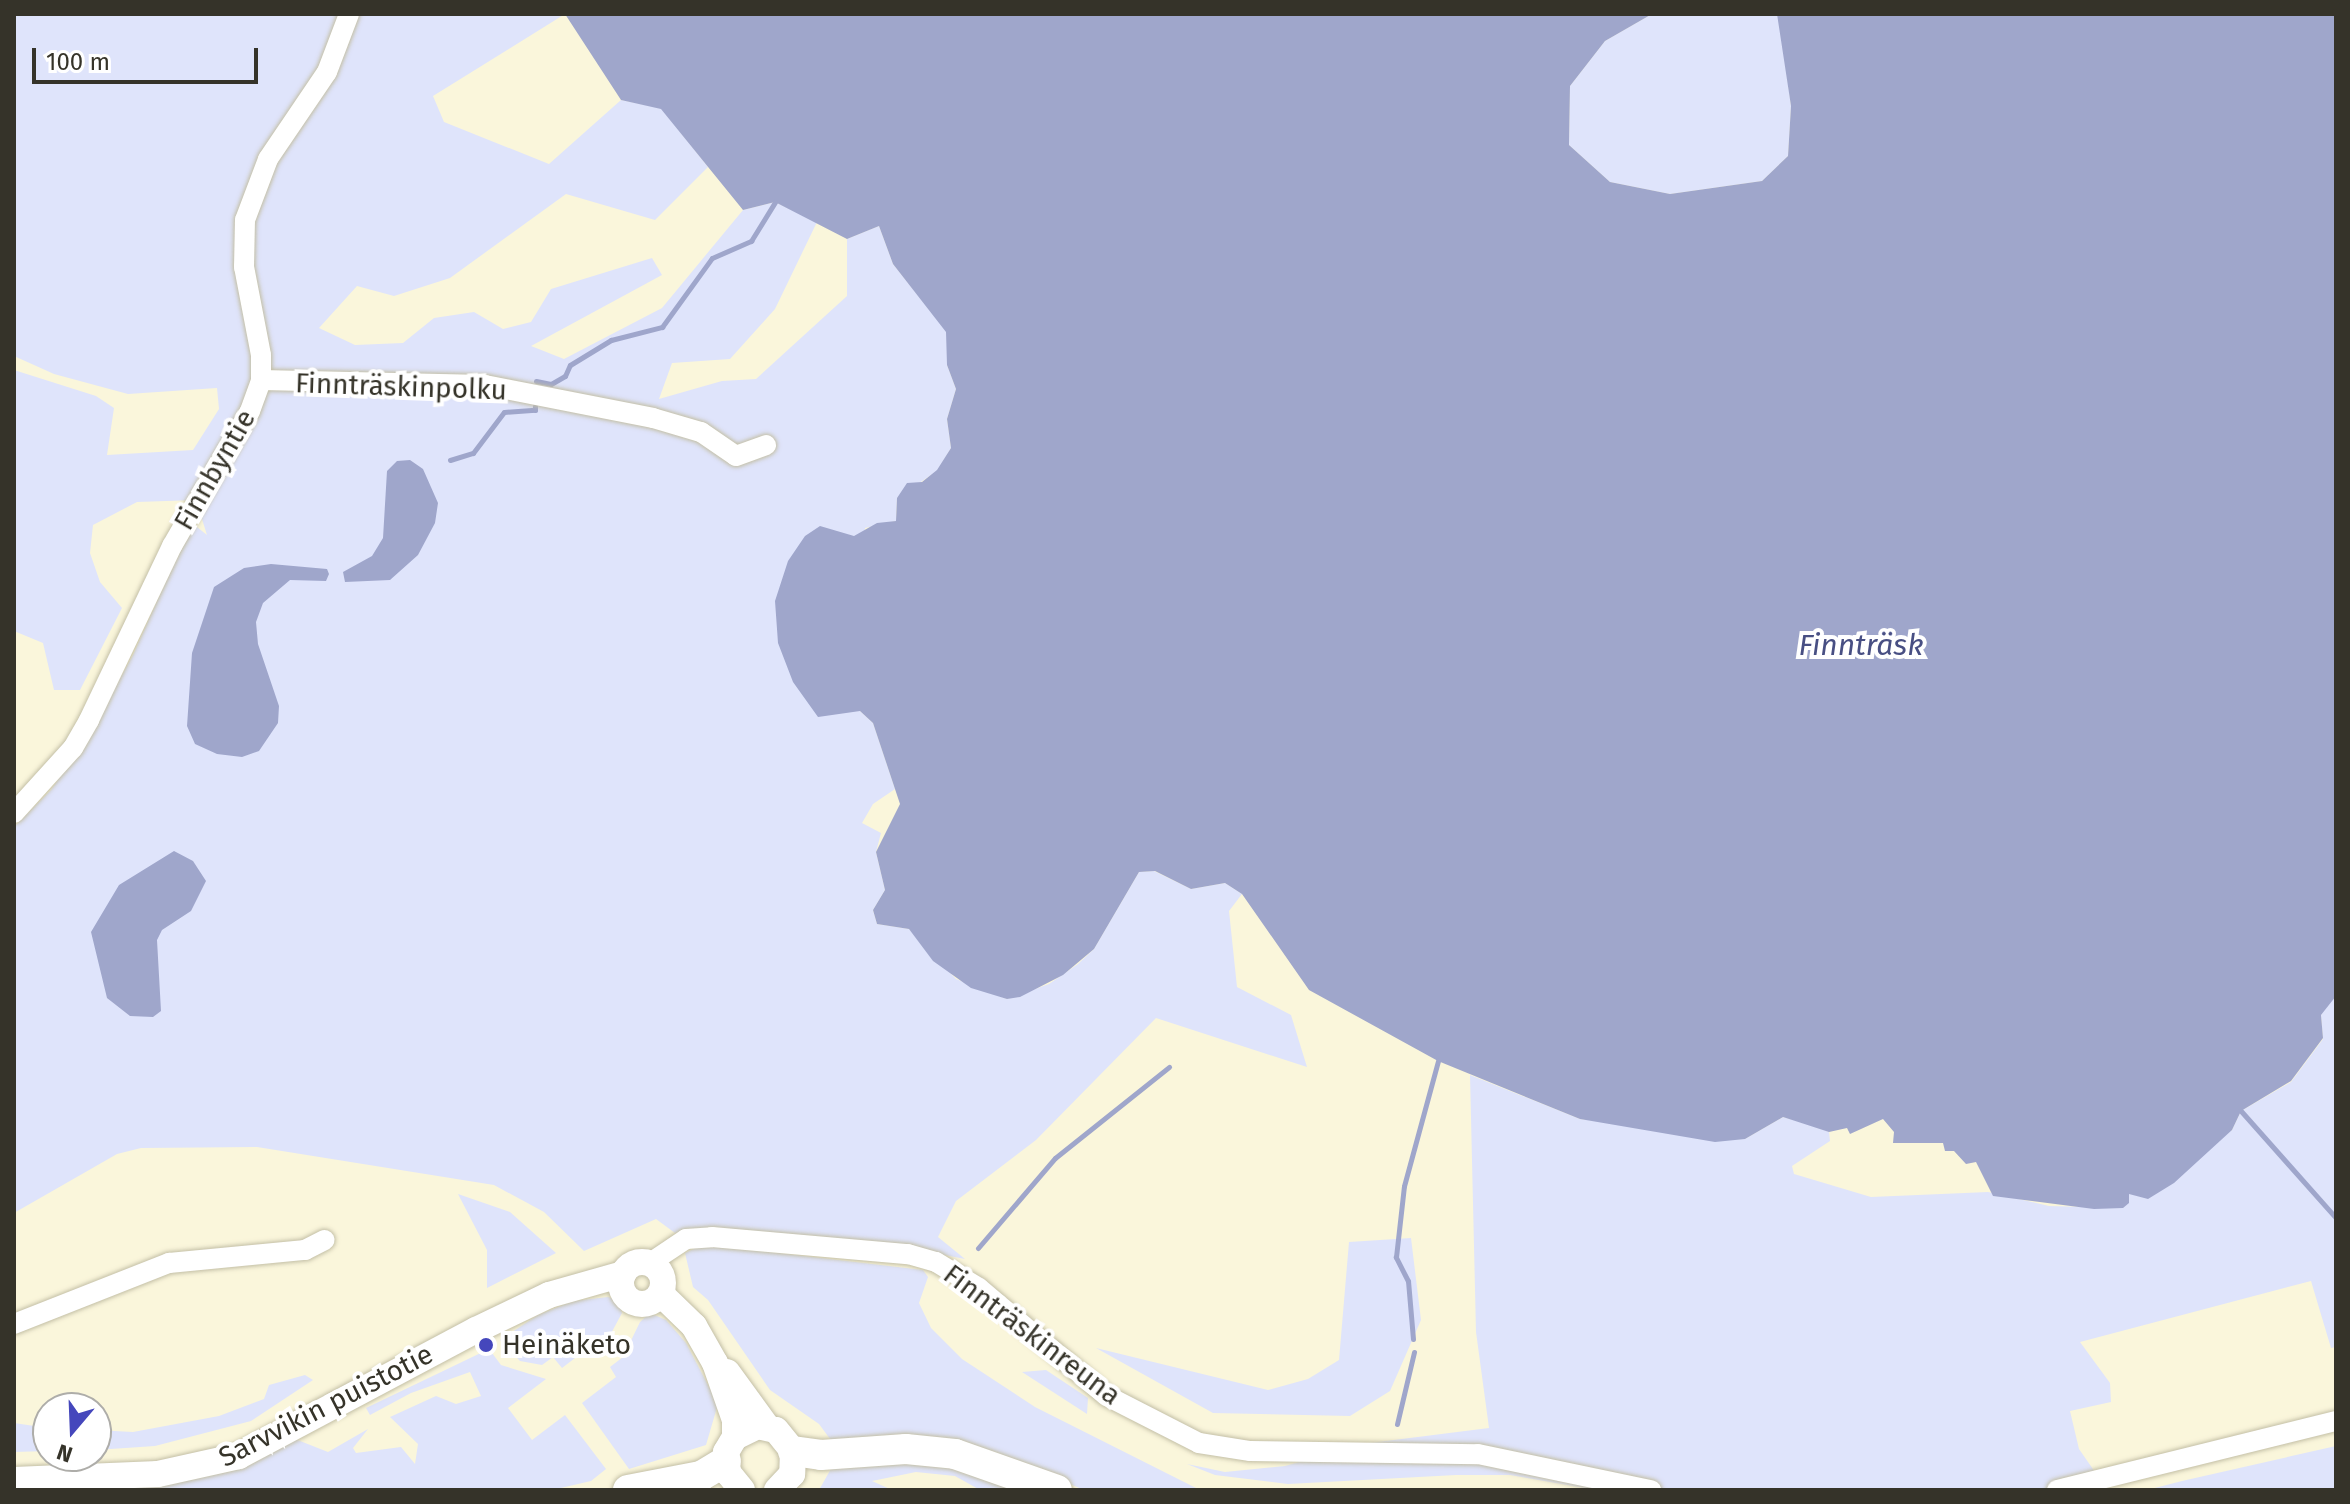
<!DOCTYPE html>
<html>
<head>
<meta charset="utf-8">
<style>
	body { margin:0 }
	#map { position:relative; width:2350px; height:1504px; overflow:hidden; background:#faf6db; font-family:"Fira Sans",sans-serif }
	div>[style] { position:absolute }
	.green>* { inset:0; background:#dfe4fb }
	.water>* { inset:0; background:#9fa6cb }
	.stream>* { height:5px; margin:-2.5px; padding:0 2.5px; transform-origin:2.5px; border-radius:2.5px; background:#9fa6cb }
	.roads { filter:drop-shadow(0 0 2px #c3bfa6) drop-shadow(0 0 2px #c3bfa6) }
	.minor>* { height:20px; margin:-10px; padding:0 10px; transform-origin:10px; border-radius:10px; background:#fff }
	.major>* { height:26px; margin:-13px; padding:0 13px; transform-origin:13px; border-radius:13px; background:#fff }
	.major>.ring { margin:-13px; padding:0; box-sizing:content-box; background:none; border:26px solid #fff; border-radius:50% }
	.highway>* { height:30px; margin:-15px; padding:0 15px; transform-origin:15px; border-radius:15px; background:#fff }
	.dots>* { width:22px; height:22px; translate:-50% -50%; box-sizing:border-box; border:4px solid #fff; border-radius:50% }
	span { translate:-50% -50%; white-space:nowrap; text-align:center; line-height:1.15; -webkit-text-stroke:8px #fff; paint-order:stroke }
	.street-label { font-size:28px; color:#353329 }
	.poi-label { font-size:28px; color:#353329 }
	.left { translate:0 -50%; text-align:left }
	.water-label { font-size:30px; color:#484f83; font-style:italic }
	.frame { position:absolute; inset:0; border:16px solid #353329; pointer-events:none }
	.north { position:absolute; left:32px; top:1392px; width:80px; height:80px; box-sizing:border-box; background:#fff; border:2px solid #aeada9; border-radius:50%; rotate:199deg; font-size:22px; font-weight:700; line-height:32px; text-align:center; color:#353329 }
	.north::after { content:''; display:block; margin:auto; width:28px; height:36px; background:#4547bc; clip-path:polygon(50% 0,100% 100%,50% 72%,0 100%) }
	.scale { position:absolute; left:32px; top:48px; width:226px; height:36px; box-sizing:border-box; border:4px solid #353329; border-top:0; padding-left:10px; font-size:24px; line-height:28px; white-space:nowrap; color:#353329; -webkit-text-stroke:6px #fff; paint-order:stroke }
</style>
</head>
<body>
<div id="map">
	<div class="green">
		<i style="clip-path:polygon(14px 14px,565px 14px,433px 96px,444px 122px,549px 164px,621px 100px,661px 108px,708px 167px,655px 220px,566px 194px,450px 278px,394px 296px,357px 286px,319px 328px,355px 345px,403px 343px,434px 318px,474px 312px,503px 329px,531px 322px,551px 289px,652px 258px,662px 275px,531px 346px,564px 359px,662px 308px,743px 210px,775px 202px,817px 222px,775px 309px,730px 359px,672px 363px,659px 399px,722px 381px,756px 379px,847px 296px,847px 239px,879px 226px,893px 264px,947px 332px,947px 365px,956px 389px,947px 419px,951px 448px,937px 471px,897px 498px,896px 521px,865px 528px,860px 711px,873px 723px,895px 789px,873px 804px,862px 823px,881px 833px,876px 852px,885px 890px,873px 910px,877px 924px,909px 929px,956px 979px,1007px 999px,1049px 984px,1078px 964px,1094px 949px,1139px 872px,1154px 871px,1191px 889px,1225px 883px,1242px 894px,1229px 911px,1237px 987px,1291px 1015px,1307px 1067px,1156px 1018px,1036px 1140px,956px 1201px,938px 1237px,965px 1259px,914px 1249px,700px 1229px,675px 1233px,656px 1219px,584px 1251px,544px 1212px,494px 1185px,257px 1147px,141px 1148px,117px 1154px,14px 1213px,14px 827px,51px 790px,91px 731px,133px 655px,192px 523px,207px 535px,196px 500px,137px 502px,93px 525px,90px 553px,100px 582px,122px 608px,80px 690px,54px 690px,43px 643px,14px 631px,14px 370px,96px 396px,114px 408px,107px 455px,193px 450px,219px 409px,217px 388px,128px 394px,54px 374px,14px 356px)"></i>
		<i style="clip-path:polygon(1652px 14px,1779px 16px,1791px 106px,1788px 156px,1762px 181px,1670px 194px,1610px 182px,1569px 145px,1570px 86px,1605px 41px)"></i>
		<i style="clip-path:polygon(2332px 995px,2336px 996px,2336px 1347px,2331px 1348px,2311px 1281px,2080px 1342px,2110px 1383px,2111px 1402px,2070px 1411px,2079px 1449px,2104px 1485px,2082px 1490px,1596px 1490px,1510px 1475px,1456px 1475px,1288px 1484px,1215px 1475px,1187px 1464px,1225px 1472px,1285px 1466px,1362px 1444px,1489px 1428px,1476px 1332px,1470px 1075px,1580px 1119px,1745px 1139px,1783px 1117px,1813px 1125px,1829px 1132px,1830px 1141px,1792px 1166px,1794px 1174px,1871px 1197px,1988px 1192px,2049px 1206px,2123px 1208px,2128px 1193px,2232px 1130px,2241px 1111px,2291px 1082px,2323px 1039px,2321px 1015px)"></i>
		<i style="clip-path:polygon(458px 1194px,510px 1212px,556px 1253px,487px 1288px,487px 1250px)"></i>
		<i style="clip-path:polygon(1411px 1238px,1421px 1320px,1390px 1391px,1350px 1416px,1213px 1413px,1096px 1348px,1268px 1390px,1308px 1379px,1339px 1360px,1349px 1242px)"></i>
		<i style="clip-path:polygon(704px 1244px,923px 1270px,928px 1277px,919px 1303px,931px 1328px,962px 1359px,1035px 1407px,1200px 1490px,1084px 1490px,999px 1454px,833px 1443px,819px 1424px,770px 1390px,708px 1300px,693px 1287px,685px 1253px)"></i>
		<i style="clip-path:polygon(608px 1297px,619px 1301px,622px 1313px,600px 1354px,592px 1345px,562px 1368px,553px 1357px,542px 1365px,520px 1361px,500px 1340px,538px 1315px,573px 1301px)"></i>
		<i style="clip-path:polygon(650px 1313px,666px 1320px,686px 1343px,718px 1404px,706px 1445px,629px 1469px,582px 1403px,616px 1377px,610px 1367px,623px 1357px,640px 1322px)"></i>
		<i style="clip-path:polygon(489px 1349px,501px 1365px,546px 1379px,508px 1408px,532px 1440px,565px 1415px,606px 1469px,591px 1481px,552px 1490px,14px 1490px,295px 1439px,328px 1452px,368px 1429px,353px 1448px,356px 1453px,401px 1447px,415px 1464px,418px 1444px,390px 1417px,436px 1396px,456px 1404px,481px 1396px,470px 1372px,411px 1393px,370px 1415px,366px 1408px)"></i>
		<i style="clip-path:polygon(1046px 1370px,1088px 1398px,1087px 1414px,1022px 1372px)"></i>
		<i style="clip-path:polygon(305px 1375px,313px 1380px,251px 1421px,155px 1446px,96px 1450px,96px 1430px,133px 1432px,219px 1416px,264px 1399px,269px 1385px)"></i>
		<i style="clip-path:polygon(14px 1423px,48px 1428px,48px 1451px,14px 1452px)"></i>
		<i style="clip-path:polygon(2336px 1446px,2336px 1490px,2147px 1490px,2182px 1481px)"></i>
		<i style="clip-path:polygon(916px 1457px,1038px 1490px,980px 1490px,955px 1476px,916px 1472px,872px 1481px,892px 1490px,819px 1490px,832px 1467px)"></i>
	</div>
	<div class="water">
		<i style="clip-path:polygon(565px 14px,1652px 14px,1605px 41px,1570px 86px,1569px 145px,1610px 182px,1670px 194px,1762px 181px,1788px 156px,1791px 106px,1777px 14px,2336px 14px,2336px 996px,2321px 1015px,2323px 1038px,2291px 1081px,2241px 1111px,2232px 1130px,2174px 1183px,2148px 1199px,2129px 1194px,2129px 1203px,2123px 1208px,2094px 1209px,1993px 1196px,1976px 1162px,1966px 1164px,1954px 1151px,1945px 1151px,1943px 1143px,1893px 1143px,1894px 1132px,1883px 1119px,1850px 1134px,1847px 1128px,1829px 1132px,1783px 1117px,1745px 1139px,1715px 1142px,1580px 1119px,1438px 1061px,1309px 990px,1242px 894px,1225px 883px,1191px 889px,1155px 871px,1139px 872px,1094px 949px,1063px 975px,1020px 997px,1007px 999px,971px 988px,933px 961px,909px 929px,877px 924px,873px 910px,885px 890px,876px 852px,900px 804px,873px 723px,860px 711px,818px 717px,793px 682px,778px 643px,775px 601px,788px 561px,805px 536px,820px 526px,854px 536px,877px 523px,896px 521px,897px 498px,907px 483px,922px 482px,937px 470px,951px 448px,947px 419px,956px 389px,947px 365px,946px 332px,893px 264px,879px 226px,847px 239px,775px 202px,743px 210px,661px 109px,621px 100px)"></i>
		<i style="clip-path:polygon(410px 460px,423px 469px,438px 503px,435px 523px,418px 555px,390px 580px,345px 582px,343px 572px,372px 556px,383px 538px,387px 471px,397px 461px)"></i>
		<i style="clip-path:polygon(271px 564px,327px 569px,329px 574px,326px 581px,290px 580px,263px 603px,256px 622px,258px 644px,279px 706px,278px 723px,259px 751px,242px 757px,217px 754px,195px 744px,187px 726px,192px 653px,214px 587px,244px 568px)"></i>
		<i style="clip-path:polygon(174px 851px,193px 861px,206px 881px,191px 911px,162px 930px,157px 940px,161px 1011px,153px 1017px,130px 1016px,107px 998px,91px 932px,119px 885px)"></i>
	</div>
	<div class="stream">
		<i style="left:536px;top:381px;width:15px;rotate:11deg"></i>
		<i style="left:551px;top:384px;width:16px;rotate:-30deg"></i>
		<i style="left:565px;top:376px;width:12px;rotate:-66deg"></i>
		<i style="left:570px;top:365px;width:48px;rotate:-31.4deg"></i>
		<i style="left:611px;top:340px;width:53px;rotate:-14.3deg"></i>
		<i style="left:662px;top:327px;width:85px;rotate:-54.1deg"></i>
		<i style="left:712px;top:258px;width:43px;rotate:-23.6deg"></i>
		<i style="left:751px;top:241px;width:46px;rotate:-58.4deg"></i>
		<i style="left:450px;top:460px;width:24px;rotate:-17deg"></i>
		<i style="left:473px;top:453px;width:51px;rotate:-52.9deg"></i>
		<i style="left:504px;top:412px;width:31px;rotate:-4deg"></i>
		<i style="left:535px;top:410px;width:4px;rotate:-90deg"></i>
		<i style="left:2241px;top:1111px;width:143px;rotate:48.4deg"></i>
		<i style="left:978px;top:1248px;width:118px;rotate:-49.5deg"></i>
		<i style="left:1055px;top:1158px;width:146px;rotate:-38.6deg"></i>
		<i style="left:1413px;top:1339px;width:58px;rotate:-94.9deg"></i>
		<i style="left:1408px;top:1281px;width:27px;rotate:-117deg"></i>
		<i style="left:1396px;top:1257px;width:71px;rotate:-83.6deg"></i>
		<i style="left:1404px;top:1186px;width:130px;rotate:-74.8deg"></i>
		<i style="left:1397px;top:1424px;width:74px;rotate:-76.7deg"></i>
	</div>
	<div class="roads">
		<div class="minor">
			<i style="left:261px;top:380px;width:224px;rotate:1.3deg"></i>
			<i style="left:485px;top:385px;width:171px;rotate:11.1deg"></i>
			<i style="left:653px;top:418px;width:50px;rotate:16.3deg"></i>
			<i style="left:701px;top:432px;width:42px;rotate:34.4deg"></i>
			<i style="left:736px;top:456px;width:32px;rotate:-20deg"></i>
			<i style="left:14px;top:813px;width:88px;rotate:-47.8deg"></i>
			<i style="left:73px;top:748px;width:32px;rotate:-60deg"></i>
			<i style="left:89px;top:720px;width:193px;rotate:-64.5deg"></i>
			<i style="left:172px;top:546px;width:156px;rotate:-60deg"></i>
			<i style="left:250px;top:411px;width:33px;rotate:-70deg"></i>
			<i style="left:261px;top:380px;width:25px;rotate:-90deg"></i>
			<i style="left:261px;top:355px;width:90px;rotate:-100.9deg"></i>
			<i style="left:244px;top:267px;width:47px;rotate:-88.8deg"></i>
			<i style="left:245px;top:220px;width:65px;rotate:-69.3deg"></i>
			<i style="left:268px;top:159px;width:105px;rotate:-55.9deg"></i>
			<i style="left:327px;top:72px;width:62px;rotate:-69.2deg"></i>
			<i style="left:650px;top:1263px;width:43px;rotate:-33.7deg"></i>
			<i style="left:686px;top:1239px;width:26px;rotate:-4deg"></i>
			<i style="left:712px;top:1237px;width:197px;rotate:5deg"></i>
			<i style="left:908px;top:1254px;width:29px;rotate:16deg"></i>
			<i style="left:936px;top:1262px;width:50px;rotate:31.2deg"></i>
			<i style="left:979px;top:1288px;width:167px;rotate:40.2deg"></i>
			<i style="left:1107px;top:1396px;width:103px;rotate:27.1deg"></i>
			<i style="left:1199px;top:1443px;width:52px;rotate:8.9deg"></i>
			<i style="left:1250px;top:1451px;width:228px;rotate:0.8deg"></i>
			<i style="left:1478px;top:1454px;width:177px;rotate:11.8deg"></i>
			<i style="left:14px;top:1324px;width:167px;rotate:-21.5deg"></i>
			<i style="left:169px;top:1263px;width:137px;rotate:-5.5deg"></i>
			<i style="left:305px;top:1250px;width:22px;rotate:-27deg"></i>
			<i style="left:2057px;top:1490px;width:287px;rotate:-13.9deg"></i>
		</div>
		<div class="major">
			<i class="ring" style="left:621px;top:1262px;width:16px;height:16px"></i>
			<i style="left:661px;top:1294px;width:46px;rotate:44.1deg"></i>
			<i style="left:694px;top:1326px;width:43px;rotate:60.4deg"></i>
			<i style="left:715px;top:1363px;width:60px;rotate:70.7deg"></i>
			<i style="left:735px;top:1420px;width:17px;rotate:90deg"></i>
			<i style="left:727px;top:1372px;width:68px;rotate:54deg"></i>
			<i style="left:14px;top:1480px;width:144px;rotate:-2.4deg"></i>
			<i style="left:158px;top:1474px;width:83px;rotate:-12.5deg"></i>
			<i style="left:239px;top:1456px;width:268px;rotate:-28deg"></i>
			<i style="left:476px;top:1330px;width:81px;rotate:-25.6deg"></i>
			<i style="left:549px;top:1295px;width:77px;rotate:-15.8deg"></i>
			<i style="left:742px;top:1490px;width:22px;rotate:-129deg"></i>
			<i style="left:728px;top:1473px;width:21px;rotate:-95deg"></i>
			<i style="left:726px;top:1452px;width:17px;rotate:-59deg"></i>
			<i style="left:735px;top:1437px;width:25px;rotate:-26deg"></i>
			<i style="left:758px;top:1426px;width:18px;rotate:13deg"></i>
			<i style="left:776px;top:1430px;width:27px;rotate:51deg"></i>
			<i style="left:793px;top:1451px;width:23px;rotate:92deg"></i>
			<i style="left:792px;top:1474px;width:22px;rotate:133deg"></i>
		</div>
		<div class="highway">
			<i style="left:793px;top:1451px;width:28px;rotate:8deg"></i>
			<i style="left:821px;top:1455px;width:85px;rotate:-4deg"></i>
			<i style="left:906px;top:1449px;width:49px;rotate:5.8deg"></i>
			<i style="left:955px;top:1454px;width:108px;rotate:19.4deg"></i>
			<i style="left:628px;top:1490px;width:74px;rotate:-10.9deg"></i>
			<i style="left:701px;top:1476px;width:29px;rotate:-31deg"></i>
		</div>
	</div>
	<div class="dots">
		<i style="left:486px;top:1345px;background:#4547bc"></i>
	</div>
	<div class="street-label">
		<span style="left:401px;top:387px;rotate:2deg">Finnträskinpolku</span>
		<span style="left:215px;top:470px;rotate:-60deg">Finnbyntie</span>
		<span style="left:1032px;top:1335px;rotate:37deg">Finnträskinreuna</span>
		<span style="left:326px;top:1406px;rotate:-27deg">Sarvvikin puistotie</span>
	</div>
	<div class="poi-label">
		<span class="left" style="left:502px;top:1345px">Heinäketo</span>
	</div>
	<div class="water-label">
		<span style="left:1861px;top:645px">Finnträsk</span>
	</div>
	<div class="frame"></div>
	<div class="north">N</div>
	<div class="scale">100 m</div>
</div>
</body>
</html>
